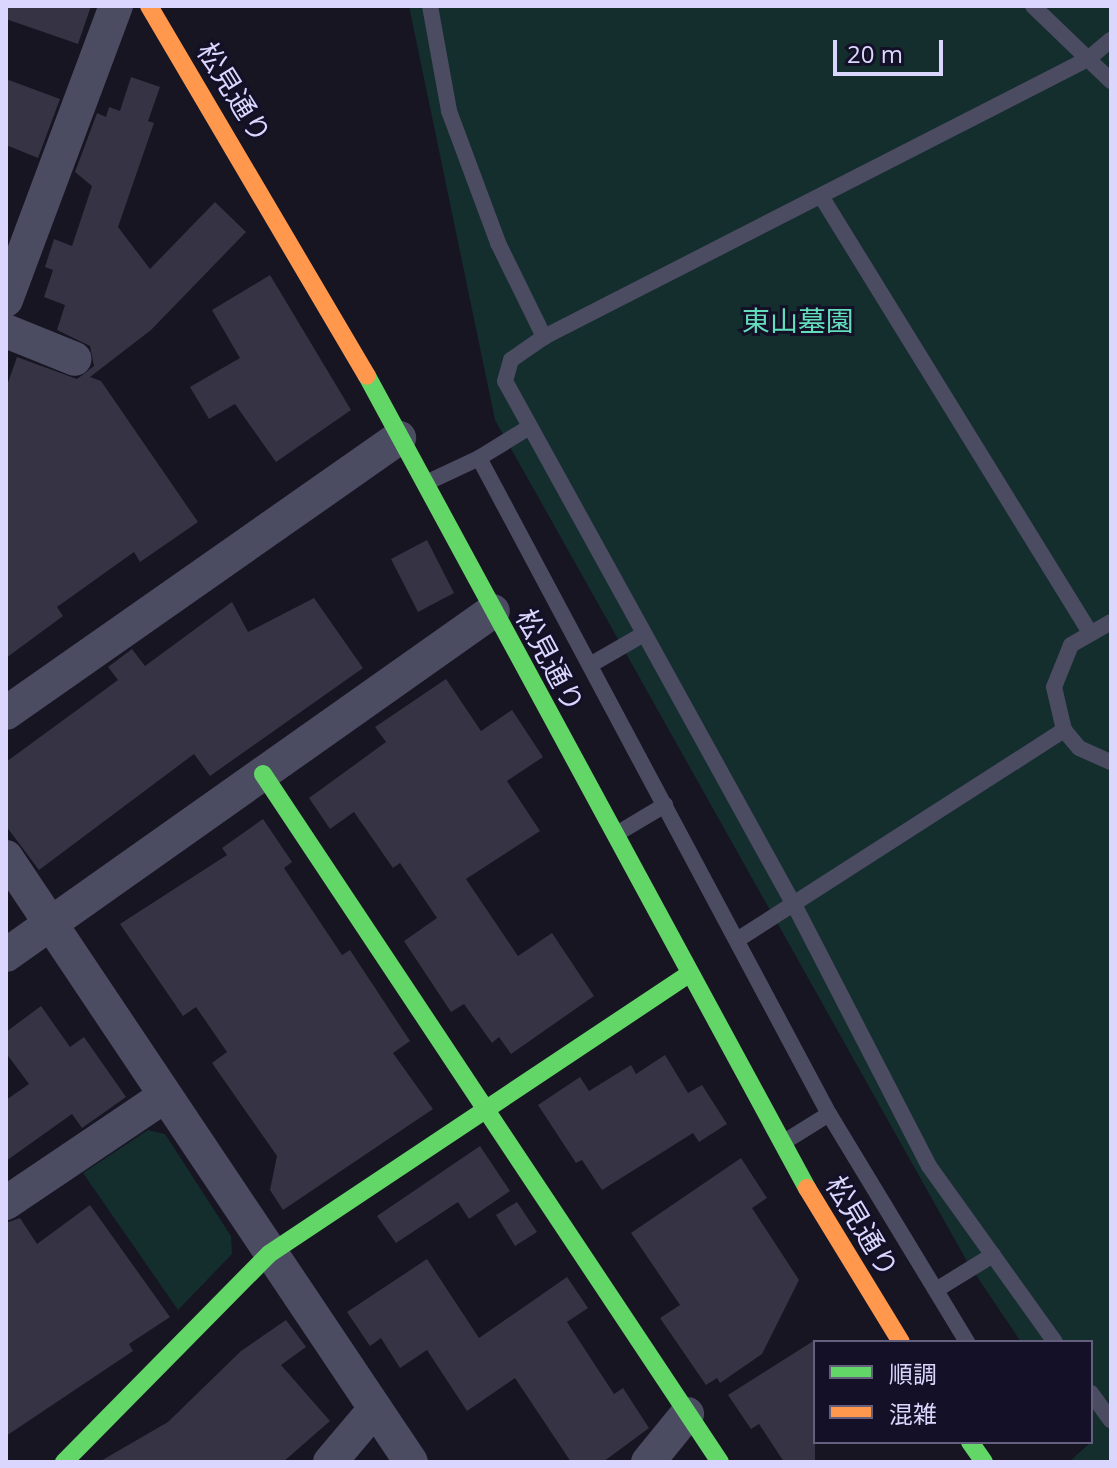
<!DOCTYPE html>
<html>
<head>
<meta charset="utf-8">
<style>
	body { margin:0 }
	#map { position:relative; width:1117px; height:1468px; overflow:hidden; background:#171522; font-family:"Open Sans","Noto Sans JP",sans-serif }
	div>[style] { position:absolute }
	.green>* { inset:0; background:#142d2d }
	.building>* { inset:0; background:#353344 }
	.lane>* { height:16px; margin:-8px; padding:0 8px; transform-origin:8px; border-radius:8px; background:#4b4b62 }
	.street>* { height:34px; margin:-17px; padding:0 17px; transform-origin:17px; border-radius:17px; background:#4b4b62 }
	.fast>* { height:18px; margin:-9px; padding:0 9px; transform-origin:9px; border-radius:9px; background:#63d668 }
	.slow>* { height:18px; margin:-9px; padding:0 9px; transform-origin:9px; border-radius:9px; background:#ff974d }
	span { translate:-50% -50%; white-space:nowrap; text-align:center; line-height:1.15; -webkit-text-stroke:6px #131027; paint-order:stroke }
	.street-label { font-size:28px; color:#dad6fe }
	.park-label { font-size:28px; color:#62debc }
	.frame { position:absolute; inset:0; border:8px solid #dad6fe; pointer-events:none }
	.legend { position:absolute; left:813px; top:1340px; width:280px; height:104px; box-sizing:border-box; background:#131027; border:2px solid #635f7d; margin:0; padding:10px 14px; list-style:none; font-size:24px; color:#dad6fe }
	.legend li { display:flex; align-items:center; gap:16px; height:40px }
	.legend b { width:40px; border:2px solid #635f7d }
	.scale { position:absolute; left:833px; top:40px; width:110px; height:36px; box-sizing:border-box; border:4px solid #dad6fe; border-top:0; padding-left:10px; font-size:24px; line-height:28px; white-space:nowrap; color:#dad6fe; -webkit-text-stroke:6px #131027; paint-order:stroke }
</style>
</head>
<body>
<div id="map">
	<div class="green">
		<i style="clip-path:polygon(409px 6px,1111px 6px,1111px 1462px,1069px 1462px,1091px 1442px,1091px 1342px,1021px 1342px,968px 1263px,495px 420px)"></i>
		<i style="clip-path:polygon(148px 1130px,165px 1134px,231px 1236px,232px 1254px,178px 1310px,83px 1173px)"></i>
	</div>
	<div class="building">
		<i style="clip-path:polygon(6px 6px,91px 6px,78px 44px,6px 19px)"></i>
		<i style="clip-path:polygon(131px 77px,160px 87px,148px 121px,154px 123px,118px 227px,150px 269px,215px 202px,246px 232px,151px 330px,90px 377px,101px 381px,198px 522px,140px 562px,134px 552px,57px 607px,63px 616px,6px 658px,6px 388px,17px 357px,77px 379px,94px 366px,90px 346px,57px 330px,65px 305px,44px 297px,53px 270px,45px 267px,54px 239px,72px 246px,92px 186px,75px 172px,97px 113px,106px 117px,109px 107px,120px 111px)"></i>
		<i style="clip-path:polygon(6px 79px,60px 99px,38px 158px,6px 145px)"></i>
		<i style="clip-path:polygon(270px 275px,351px 410px,276px 462px,235px 404px,209px 419px,190px 387px,240px 358px,212px 310px)"></i>
		<i style="clip-path:polygon(427px 540px,454px 593px,418px 612px,391px 559px)"></i>
		<i style="clip-path:polygon(314px 598px,363px 668px,210px 776px,194px 754px,39px 870px,6px 826px,6px 762px,118px 680px,108px 667px,132px 649px,145px 666px,232px 602px,248px 632px)"></i>
		<i style="clip-path:polygon(446px 679px,481px 731px,512px 710px,543px 757px,507px 781px,540px 831px,466px 879px,518px 956px,552px 933px,594px 996px,511px 1054px,499px 1037px,492px 1043px,464px 1004px,451px 1012px,404px 941px,437px 918px,400px 863px,393px 868px,354px 812px,330px 829px,309px 798px,386px 742px,375px 727px)"></i>
		<i style="clip-path:polygon(263px 819px,292px 862px,284px 868px,342px 955px,350px 950px,410px 1041px,393px 1053px,433px 1109px,283px 1210px,270px 1190px,277px 1156px,212px 1063px,227px 1052px,196px 1007px,183px 1016px,120px 924px,227px 855px,222px 848px)"></i>
		<i style="clip-path:polygon(41px 1006px,70px 1047px,84px 1037px,126px 1097px,82px 1128px,72px 1114px,6px 1161px,6px 1100px,29px 1084px,6px 1053px,6px 1032px)"></i>
		<i style="clip-path:polygon(665px 1055px,688px 1093px,702px 1085px,727px 1124px,699px 1142px,693px 1133px,602px 1190px,582px 1160px,576px 1163px,538px 1105px,580px 1077px,589px 1091px,631px 1065px,636px 1074px)"></i>
		<i style="clip-path:polygon(480px 1146px,510px 1191px,469px 1219px,458px 1202px,396px 1243px,377px 1216px)"></i>
		<i style="clip-path:polygon(741px 1158px,767px 1198px,752px 1208px,799px 1280px,762px 1354px,720px 1383px,717px 1378px,706px 1385px,660px 1318px,680px 1305px,631px 1233px)"></i>
		<i style="clip-path:polygon(517px 1202px,537px 1232px,515px 1246px,496px 1215px)"></i>
		<i style="clip-path:polygon(90px 1205px,170px 1317px,129px 1344px,133px 1351px,6px 1436px,6px 1223px,20px 1218px,37px 1244px)"></i>
		<i style="clip-path:polygon(427px 1259px,479px 1338px,567px 1277px,588px 1308px,567px 1322px,614px 1394px,623px 1388px,649px 1428px,603px 1462px,571px 1462px,515px 1378px,467px 1411px,427px 1350px,400px 1368px,381px 1338px,370px 1346px,347px 1312px)"></i>
		<i style="clip-path:polygon(286px 1320px,306px 1347px,281px 1365px,330px 1421px,283px 1462px,99px 1462px,168px 1422px,241px 1351px)"></i>
		<i style="clip-path:polygon(815px 1340px,815px 1462px,784px 1462px,759px 1424px,751px 1429px,728px 1395px)"></i>
	</div>
	<div class="lane">
		<i style="left:430px;top:6px;width:107px;rotate:79.7deg"></i>
		<i style="left:449px;top:111px;width:141px;rotate:69.6deg"></i>
		<i style="left:498px;top:243px;width:105px;rotate:63.9deg"></i>
		<i style="left:1033px;top:6px;width:108px;rotate:43.9deg"></i>
		<i style="left:821px;top:196px;width:511px;rotate:58.36deg"></i>
		<i style="left:479px;top:458px;width:57px;rotate:-31.5deg"></i>
		<i style="left:428px;top:482px;width:56px;rotate:-25.2deg"></i>
		<i style="left:479px;top:458px;width:744px;rotate:61.92deg"></i>
		<i style="left:829px;top:1114px;width:267px;rotate:58.8deg"></i>
		<i style="left:1111px;top:622px;width:46px;rotate:150.1deg"></i>
		<i style="left:1071px;top:645px;width:45px;rotate:112deg"></i>
		<i style="left:1054px;top:687px;width:44px;rotate:76.9deg"></i>
		<i style="left:1064px;top:730px;width:23px;rotate:50deg"></i>
		<i style="left:1079px;top:748px;width:35px;rotate:24deg"></i>
		<i style="left:590px;top:665px;width:60px;rotate:-30deg"></i>
		<i style="left:618px;top:833px;width:55px;rotate:-30.8deg"></i>
		<i style="left:737px;top:940px;width:389px;rotate:-32.7deg"></i>
		<i style="left:784px;top:1142px;width:53px;rotate:-31.9deg"></i>
		<i style="left:936px;top:1290px;width:67px;rotate:-31.6deg"></i>
		<i style="left:1055px;top:1342px;width:216px;rotate:-125.6deg"></i>
		<i style="left:929px;top:1166px;width:294px;rotate:-117.3deg"></i>
		<i style="left:794px;top:905px;width:598px;rotate:-118.88deg"></i>
		<i style="left:505px;top:381px;width:22px;rotate:-74deg"></i>
		<i style="left:511px;top:360px;width:40px;rotate:-34.9deg"></i>
		<i style="left:544px;top:337px;width:611px;rotate:-27.07deg"></i>
		<i style="left:1088px;top:59px;width:30px;rotate:-40deg"></i>
		<i style="left:1091px;top:1393px;width:34px;rotate:54deg"></i>
	</div>
	<div class="street">
		<i style="left:6px;top:300px;width:314px;rotate:-69.5deg"></i>
		<i style="left:6px;top:331px;width:74px;rotate:22.1deg"></i>
		<i style="left:6px;top:713px;width:480px;rotate:-35deg"></i>
		<i style="left:6px;top:857px;width:728px;rotate:56.2deg"></i>
		<i style="left:6px;top:955px;width:596px;rotate:-35.24deg"></i>
		<i style="left:6px;top:1203px;width:189px;rotate:-34deg"></i>
		<i style="left:330px;top:1462px;width:70px;rotate:-49.7deg"></i>
		<i style="left:648px;top:1462px;width:62px;rotate:-50.9deg"></i>
	</div>
	<div class="fast">
		<i style="left:367px;top:376px;width:924px;rotate:61.55deg"></i>
		<i style="left:263px;top:774px;width:826px;rotate:56.41deg"></i>
		<i style="left:970px;top:1442px;width:24px;rotate:55deg"></i>
		<i style="left:64px;top:1462px;width:292px;rotate:-45.4deg"></i>
		<i style="left:269px;top:1254px;width:505px;rotate:-33.69deg"></i>
	</div>
	<div class="slow">
		<i style="left:149px;top:6px;width:429px;rotate:59.5deg"></i>
		<i style="left:807px;top:1188px;width:180px;rotate:58.6deg"></i>
	</div>
	<div class="street-label">
		<span style="left:235px;top:92px;rotate:58deg">松見通り</span>
		<span style="left:551px;top:660px;rotate:62deg">松見通り</span>
		<span style="left:863px;top:1226px;rotate:59deg">松見通り</span>
	</div>
	<div class="park-label">
		<span style="left:798px;top:320px">東山墓園</span>
	</div>
	<div class="frame"></div>
	<ul class="legend">
	<li><b style="height:10px;background:#63d668"></b>順調</li>
	<li><b style="height:10px;background:#ff974d"></b>混雑</li>
	</ul>
	<div class="scale">20 m</div>
</div>
</body>
</html>
